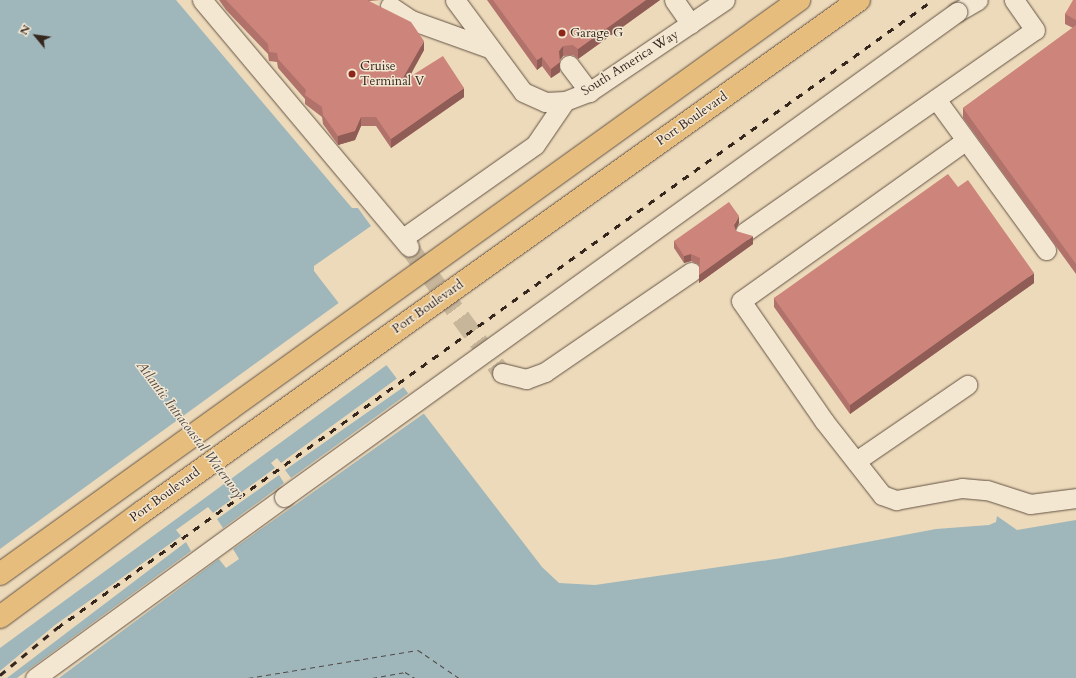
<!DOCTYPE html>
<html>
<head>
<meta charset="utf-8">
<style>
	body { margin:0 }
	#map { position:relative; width:1076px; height:678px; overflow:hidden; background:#eddaba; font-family:Cardo,serif }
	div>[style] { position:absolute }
	.water>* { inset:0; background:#9fb7bb }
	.pier>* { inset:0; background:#eddaba }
	.ferry>* { height:1px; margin-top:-0.5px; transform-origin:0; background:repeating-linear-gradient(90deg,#504a45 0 5px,transparent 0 9px) }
	.minor-tunnel>* { height:19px; margin-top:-9.5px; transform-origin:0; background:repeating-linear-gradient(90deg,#c8b69b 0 19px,transparent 0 29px) }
	.roads { filter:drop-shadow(0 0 1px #635345) drop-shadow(0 0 1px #635345) }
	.minor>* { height:19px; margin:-9.5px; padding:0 9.5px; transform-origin:9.5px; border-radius:9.5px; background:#f3e7d2 }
	.rail>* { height:3px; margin-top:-1.5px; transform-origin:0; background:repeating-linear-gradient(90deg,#35261e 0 7px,transparent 0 14px) }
	.bridges { filter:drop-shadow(0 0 1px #635345) drop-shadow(0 0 1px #635345) }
	.minor-bridge>* { height:19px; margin:-9.5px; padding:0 9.5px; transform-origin:9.5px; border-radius:9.5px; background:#f3e7d2 }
	.major-bridge>* { height:22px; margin:-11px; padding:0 11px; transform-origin:11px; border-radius:11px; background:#e6bd7d }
	.wall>* { inset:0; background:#b0726a }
	.shaded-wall>* { inset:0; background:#905d56 }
	.building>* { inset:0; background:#cd857b }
	.dots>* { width:11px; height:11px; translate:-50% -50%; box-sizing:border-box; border:2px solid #f3e7d2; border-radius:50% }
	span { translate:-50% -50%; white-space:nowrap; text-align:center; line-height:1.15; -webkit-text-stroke:3px #f3e7d2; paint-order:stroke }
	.poi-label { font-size:13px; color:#35261e }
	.left { translate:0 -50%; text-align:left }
	.street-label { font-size:13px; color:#35261e }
	.water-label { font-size:14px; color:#504a45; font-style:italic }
	.north { position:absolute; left:16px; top:16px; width:40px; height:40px; -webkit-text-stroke:3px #f3e7d2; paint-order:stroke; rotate:299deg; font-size:11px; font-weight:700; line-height:16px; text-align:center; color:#35261e }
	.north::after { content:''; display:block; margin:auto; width:14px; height:18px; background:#35261e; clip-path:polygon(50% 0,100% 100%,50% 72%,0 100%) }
</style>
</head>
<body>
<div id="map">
	<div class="water">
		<i style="clip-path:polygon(0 0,176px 0,352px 208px,358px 208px,371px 226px,314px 266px,314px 271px,542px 567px,559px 583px,595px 585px,782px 558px,936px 529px,989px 525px,996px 522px,997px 516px,1017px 530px,1076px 520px,1076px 678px,0 678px)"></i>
	</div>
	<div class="pier">
		<i style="clip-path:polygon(340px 302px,388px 364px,0 648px,0 549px)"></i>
		<i style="clip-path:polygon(evenodd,399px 377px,405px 386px,285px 470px,291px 478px,410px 392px,426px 412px,233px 549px,239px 559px,226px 568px,219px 559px,59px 678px,17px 678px,191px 551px,186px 542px,7px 678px,0 678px,0 671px,55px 625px,181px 536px,176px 530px,208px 507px,213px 513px,275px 468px,271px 463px,277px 458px,281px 463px,399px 377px,279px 475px,284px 483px,223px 528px,217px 519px,279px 475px)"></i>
	</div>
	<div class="ferry">
		<i style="left:248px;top:678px;width:172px;rotate:-9.4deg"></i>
		<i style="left:418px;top:650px;width:50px;rotate:34.3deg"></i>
		<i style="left:372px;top:678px;width:34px;rotate:-10deg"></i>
		<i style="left:405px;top:672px;width:12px;rotate:31deg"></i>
	</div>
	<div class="minor-tunnel">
		<i style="left:409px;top:247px;width:157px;rotate:53.6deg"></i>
	</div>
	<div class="roads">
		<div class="minor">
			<i style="left:202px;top:0;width:322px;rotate:50deg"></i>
			<i style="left:455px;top:0;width:114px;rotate:53.5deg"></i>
			<i style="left:523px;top:92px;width:24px;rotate:24deg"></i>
			<i style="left:545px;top:102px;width:20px;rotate:-3deg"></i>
			<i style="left:565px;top:101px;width:26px;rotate:-21deg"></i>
			<i style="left:589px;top:92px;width:164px;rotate:-34.1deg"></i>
			<i style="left:674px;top:0;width:29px;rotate:55deg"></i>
			<i style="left:390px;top:6px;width:25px;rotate:34deg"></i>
			<i style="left:411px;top:20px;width:83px;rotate:19.7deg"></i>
			<i style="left:957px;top:12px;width:24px;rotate:-30deg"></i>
			<i style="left:569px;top:65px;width:34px;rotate:53deg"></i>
			<i style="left:936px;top:99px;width:187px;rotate:53.9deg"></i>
			<i style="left:965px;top:141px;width:275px;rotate:144.5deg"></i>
			<i style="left:741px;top:301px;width:146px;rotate:55.3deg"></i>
			<i style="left:824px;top:421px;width:94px;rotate:51.9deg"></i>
			<i style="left:882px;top:495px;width:15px;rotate:20deg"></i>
			<i style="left:896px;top:500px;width:67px;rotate:-10.3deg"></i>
			<i style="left:962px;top:488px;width:25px;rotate:5deg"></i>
			<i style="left:987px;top:490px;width:45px;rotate:18deg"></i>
			<i style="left:1030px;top:504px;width:46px;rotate:-7.4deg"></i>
			<i style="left:745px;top:232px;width:353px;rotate:-34.9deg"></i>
			<i style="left:1035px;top:30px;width:37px;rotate:-125deg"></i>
			<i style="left:403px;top:238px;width:161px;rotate:-35.2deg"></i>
			<i style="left:535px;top:145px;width:53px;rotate:-55.7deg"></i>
			<i style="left:502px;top:373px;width:25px;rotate:14deg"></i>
			<i style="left:526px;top:379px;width:20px;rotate:-20deg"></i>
			<i style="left:545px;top:372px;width:177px;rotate:-34.4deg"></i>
			<i style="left:856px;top:461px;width:135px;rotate:-34.4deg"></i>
			<i style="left:35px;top:678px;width:308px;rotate:-36deg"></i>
		</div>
	</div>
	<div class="rail">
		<i style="left:0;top:675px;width:74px;rotate:-39.5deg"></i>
		<i style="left:57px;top:628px;width:1078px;rotate:-35.64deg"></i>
	</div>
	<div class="bridges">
		<div class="minor-bridge">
			<i style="left:284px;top:497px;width:830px;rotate:-35.78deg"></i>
		</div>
		<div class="major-bridge">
			<i style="left:0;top:574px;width:984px;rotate:-35.69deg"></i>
			<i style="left:0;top:617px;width:177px;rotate:-36.5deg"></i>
			<i style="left:142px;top:512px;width:881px;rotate:-35.53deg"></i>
		</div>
	</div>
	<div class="wall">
		<i style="clip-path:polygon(219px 0,381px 0,369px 1px,424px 50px,409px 78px,464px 97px,391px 148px,376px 126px,361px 126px,355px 140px,338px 145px,323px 124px,322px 117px,305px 104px,305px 99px,278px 68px,277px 62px,269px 61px,268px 54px,226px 10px)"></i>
		<i style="clip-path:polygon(487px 0,660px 0,578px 59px,573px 55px,563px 56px,560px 60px,560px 72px,551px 78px,542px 66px,537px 70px)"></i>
		<i style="clip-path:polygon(1076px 0,1076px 274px,963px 118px,963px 108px,1073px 28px,1065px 24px,1065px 14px)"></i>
		<i style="clip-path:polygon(958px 187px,1034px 283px,850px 414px,774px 307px,774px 298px)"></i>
		<i style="clip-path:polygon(739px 223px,736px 229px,736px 231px,753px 244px,699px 283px,699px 265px,691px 261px,684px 263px,674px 248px,674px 241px)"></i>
	</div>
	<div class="shaded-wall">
		<i style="clip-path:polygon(646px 0,660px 0,578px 59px,578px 49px)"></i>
		<i style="clip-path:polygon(424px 41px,424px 50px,400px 93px,400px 83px)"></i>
		<i style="clip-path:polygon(563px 46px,563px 56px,559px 61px,559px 51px)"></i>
		<i style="clip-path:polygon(542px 57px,542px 66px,537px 70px,537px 60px)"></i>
		<i style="clip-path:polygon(560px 62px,560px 72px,551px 78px,551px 69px)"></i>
		<i style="clip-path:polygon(464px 88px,464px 97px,391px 148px,391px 139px)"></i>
		<i style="clip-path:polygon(361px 117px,361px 126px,355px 140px,338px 145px,338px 136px)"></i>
		<i style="clip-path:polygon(739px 216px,739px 223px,734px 233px,734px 225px)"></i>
		<i style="clip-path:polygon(753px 236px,753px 244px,699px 283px,699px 275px)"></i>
		<i style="clip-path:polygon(691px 254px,691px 261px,684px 263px,684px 256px)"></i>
		<i style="clip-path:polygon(1034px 273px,1034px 283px,850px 414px,850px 405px)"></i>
	</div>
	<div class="building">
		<i style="clip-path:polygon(226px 0,367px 0,411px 22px,424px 41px,400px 83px,443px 56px,464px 88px,391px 139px,376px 117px,361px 117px,355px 131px,338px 136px,323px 115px,322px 107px,305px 95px,306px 90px,278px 59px,277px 53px,269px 52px,268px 44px)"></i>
		<i style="clip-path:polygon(493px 0,646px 0,578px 49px,573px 45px,563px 46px,559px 51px,560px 62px,551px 69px,542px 57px,537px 60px)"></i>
		<i style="clip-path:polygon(1073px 0,1076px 0,1076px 20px,1065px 14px)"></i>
		<i style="clip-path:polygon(1076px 25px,1076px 264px,963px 108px)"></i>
		<i style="clip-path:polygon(948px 174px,958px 187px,968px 180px,1034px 273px,850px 405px,774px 298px)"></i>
		<i style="clip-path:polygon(729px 202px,739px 216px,734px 225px,736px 231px,753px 236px,699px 275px,700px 258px,691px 254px,684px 256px,674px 241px)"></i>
	</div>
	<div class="dots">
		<i style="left:562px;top:33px;background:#8f2418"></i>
		<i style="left:352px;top:74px;background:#8f2418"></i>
	</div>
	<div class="poi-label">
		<span class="left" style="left:570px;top:33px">Garage G</span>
		<span class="left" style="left:360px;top:74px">Cruise<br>Terminal V</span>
	</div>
	<div class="street-label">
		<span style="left:630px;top:63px;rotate:-32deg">South America Way</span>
		<span style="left:692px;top:119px;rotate:-35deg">Port Boulevard</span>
		<span style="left:428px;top:307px;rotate:-35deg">Port Boulevard</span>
		<span style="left:165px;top:495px;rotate:-36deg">Port Boulevard</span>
	</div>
	<div class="water-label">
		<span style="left:190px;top:430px;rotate:53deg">Atlantic Intracoastal Waterway</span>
	</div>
	<div class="north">N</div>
</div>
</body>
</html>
